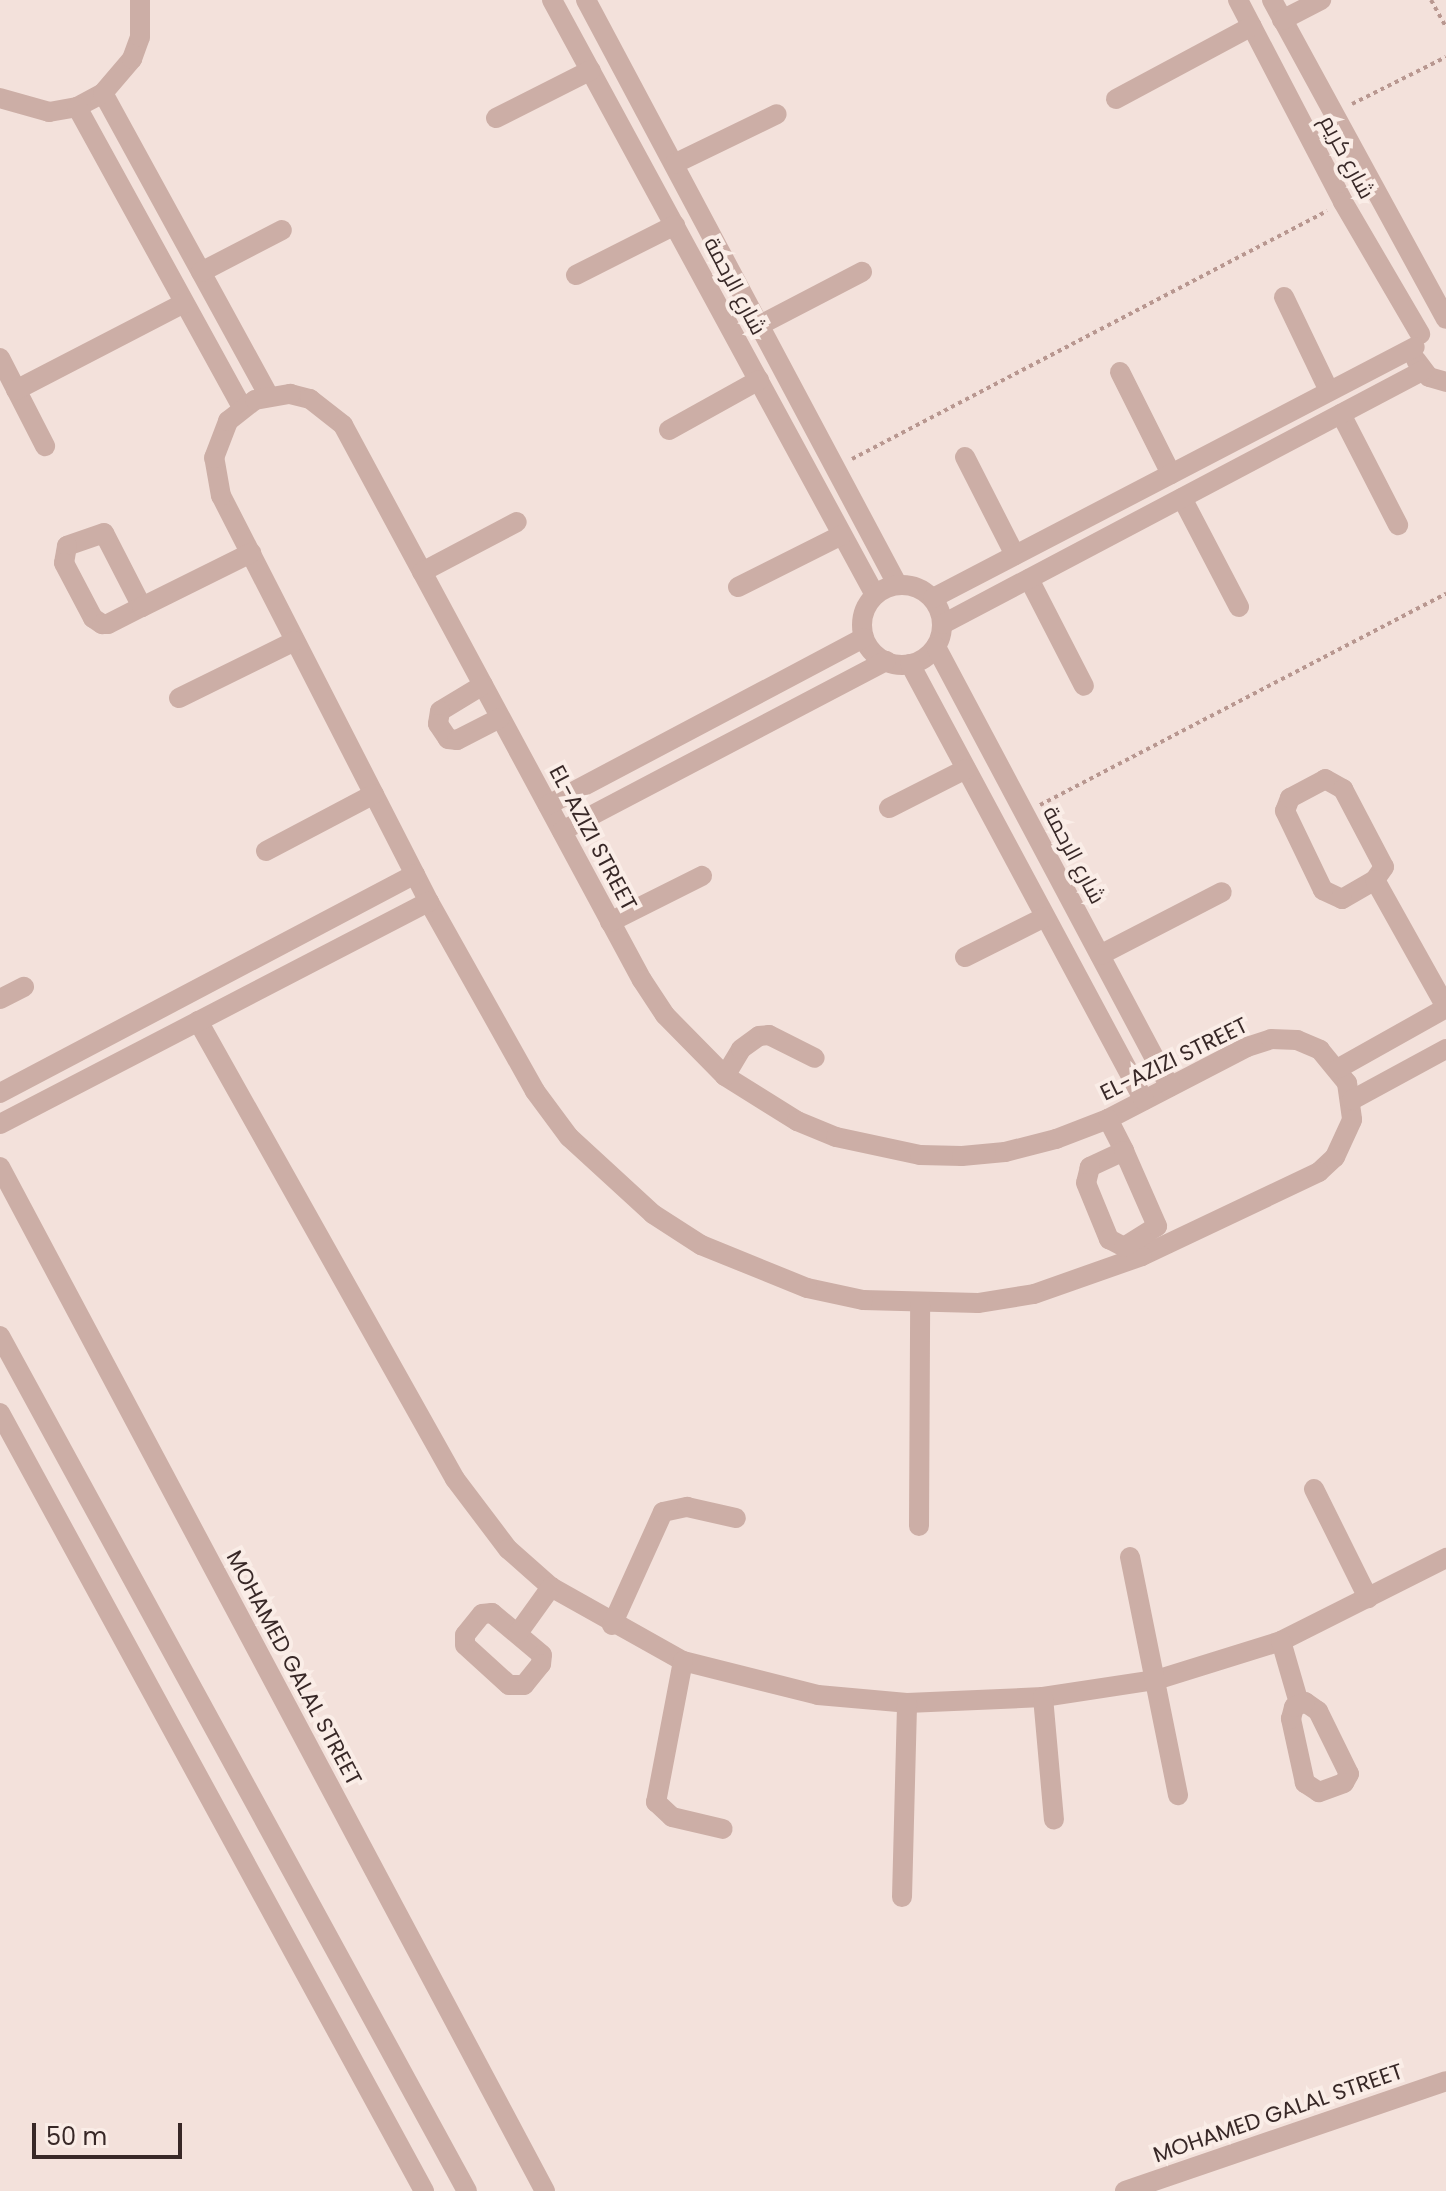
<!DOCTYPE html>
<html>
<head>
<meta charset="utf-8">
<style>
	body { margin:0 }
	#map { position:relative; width:1446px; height:2191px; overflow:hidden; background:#f3e1db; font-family:Poppins,Cairo,sans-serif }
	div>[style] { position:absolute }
	.path>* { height:4px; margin-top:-2px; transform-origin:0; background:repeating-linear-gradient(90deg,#b89790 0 4px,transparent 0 8px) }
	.minor>* { height:20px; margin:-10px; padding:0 10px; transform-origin:10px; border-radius:10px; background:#ccaea6 }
	.minor>.ring { margin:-10px; padding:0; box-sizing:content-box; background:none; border:20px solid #ccaea6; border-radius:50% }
	span { translate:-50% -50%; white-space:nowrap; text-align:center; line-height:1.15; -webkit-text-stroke:8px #faede7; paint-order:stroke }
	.street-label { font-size:22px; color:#382827 }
	.scale { position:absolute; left:32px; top:2123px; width:150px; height:36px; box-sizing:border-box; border:4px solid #382827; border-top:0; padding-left:10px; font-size:24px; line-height:28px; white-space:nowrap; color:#382827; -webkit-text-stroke:6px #faede7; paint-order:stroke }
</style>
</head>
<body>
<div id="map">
	<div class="path">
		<i style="left:1431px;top:0;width:31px;rotate:61deg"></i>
		<i style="left:1352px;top:104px;width:105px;rotate:-26.6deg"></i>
		<i style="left:852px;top:459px;width:536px;rotate:-27.57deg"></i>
		<i style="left:1040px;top:805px;width:458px;rotate:-27.5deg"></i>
	</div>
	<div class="minor">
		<i style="left:552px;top:0;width:677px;rotate:61.5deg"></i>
		<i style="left:586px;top:0;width:662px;rotate:61.96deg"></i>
		<i style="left:1238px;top:0;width:228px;rotate:62.5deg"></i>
		<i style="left:1343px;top:202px;width:153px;rotate:59.7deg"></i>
		<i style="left:1272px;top:0;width:363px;rotate:61.4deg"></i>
		<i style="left:1282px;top:20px;width:44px;rotate:-27.1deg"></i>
		<i style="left:103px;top:93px;width:344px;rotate:61.3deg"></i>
		<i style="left:0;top:98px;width:51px;rotate:15.9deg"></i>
		<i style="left:49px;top:112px;width:28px;rotate:-10deg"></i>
		<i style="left:77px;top:107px;width:30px;rotate:-28deg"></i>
		<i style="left:103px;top:93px;width:45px;rotate:-49.5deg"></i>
		<i style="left:132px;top:59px;width:23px;rotate:-70deg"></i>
		<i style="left:140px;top:37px;width:37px;rotate:-90deg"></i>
		<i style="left:1116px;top:99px;width:154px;rotate:-28.2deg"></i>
		<i style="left:77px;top:107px;width:342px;rotate:61.2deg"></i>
		<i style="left:496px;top:118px;width:106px;rotate:-26.8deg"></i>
		<i style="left:674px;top:164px;width:114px;rotate:-25.9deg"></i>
		<i style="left:201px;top:272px;width:91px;rotate:-27.4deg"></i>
		<i style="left:576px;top:275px;width:111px;rotate:-26.8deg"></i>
		<i style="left:1284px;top:297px;width:104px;rotate:64.4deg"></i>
		<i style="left:760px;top:325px;width:115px;rotate:-27.5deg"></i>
		<i style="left:0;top:358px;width:99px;rotate:62.9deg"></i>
		<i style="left:1416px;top:360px;width:21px;rotate:53deg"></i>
		<i style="left:1429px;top:377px;width:18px;rotate:16deg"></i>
		<i style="left:1120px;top:372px;width:114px;rotate:63.4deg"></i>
		<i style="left:16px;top:390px;width:189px;rotate:-27.4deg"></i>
		<i style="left:290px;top:394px;width:21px;rotate:14deg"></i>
		<i style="left:310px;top:399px;width:42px;rotate:38.2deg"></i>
		<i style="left:343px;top:425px;width:630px;rotate:61.69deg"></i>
		<i style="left:642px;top:980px;width:42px;rotate:56.7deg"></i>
		<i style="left:665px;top:1015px;width:86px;rotate:45.5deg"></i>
		<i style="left:725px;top:1076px;width:85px;rotate:32deg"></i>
		<i style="left:797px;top:1121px;width:42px;rotate:22.3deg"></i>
		<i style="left:836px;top:1137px;width:86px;rotate:12.1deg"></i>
		<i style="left:920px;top:1155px;width:42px;rotate:1.4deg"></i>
		<i style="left:962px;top:1156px;width:43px;rotate:-5.3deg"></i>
		<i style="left:1005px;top:1152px;width:53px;rotate:-14.3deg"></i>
		<i style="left:1056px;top:1139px;width:56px;rotate:-21deg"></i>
		<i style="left:1108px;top:1119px;width:157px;rotate:-27.4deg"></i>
		<i style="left:1247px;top:1047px;width:25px;rotate:-18deg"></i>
		<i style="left:1271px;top:1039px;width:26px;rotate:2deg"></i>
		<i style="left:1297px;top:1040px;width:25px;rotate:23deg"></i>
		<i style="left:1320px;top:1050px;width:43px;rotate:50.7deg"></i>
		<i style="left:1347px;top:1083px;width:37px;rotate:82deg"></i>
		<i style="left:1352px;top:1120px;width:41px;rotate:114.7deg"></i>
		<i style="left:1335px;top:1157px;width:22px;rotate:137deg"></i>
		<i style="left:1319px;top:1172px;width:196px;rotate:154.6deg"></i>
		<i style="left:1142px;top:1256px;width:114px;rotate:160.6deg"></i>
		<i style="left:1034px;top:1294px;width:57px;rotate:170.9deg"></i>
		<i style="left:978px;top:1303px;width:115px;rotate:-178.5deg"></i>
		<i style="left:863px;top:1300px;width:57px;rotate:-167.9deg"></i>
		<i style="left:807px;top:1288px;width:114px;rotate:-157.9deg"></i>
		<i style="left:701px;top:1245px;width:57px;rotate:-147.1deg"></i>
		<i style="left:653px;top:1214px;width:114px;rotate:-137.5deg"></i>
		<i style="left:569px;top:1137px;width:57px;rotate:-126.5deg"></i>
		<i style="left:535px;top:1091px;width:217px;rotate:-119.3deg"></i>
		<i style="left:429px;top:902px;width:456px;rotate:-117.1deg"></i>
		<i style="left:221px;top:496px;width:39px;rotate:-100deg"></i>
		<i style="left:214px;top:458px;width:40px;rotate:-69deg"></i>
		<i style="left:228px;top:421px;width:34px;rotate:-38deg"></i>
		<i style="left:255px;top:400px;width:36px;rotate:-10deg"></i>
		<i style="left:1341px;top:414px;width:125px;rotate:62.8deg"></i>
		<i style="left:669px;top:430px;width:103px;rotate:-29.1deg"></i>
		<i style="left:965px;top:457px;width:110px;rotate:63deg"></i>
		<i style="left:1182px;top:498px;width:123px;rotate:62.4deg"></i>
		<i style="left:422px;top:572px;width:107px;rotate:-27.8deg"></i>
		<i style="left:1029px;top:579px;width:120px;rotate:62.8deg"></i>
		<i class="ring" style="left:862px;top:585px;width:60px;height:60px"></i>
		<i style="left:738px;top:587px;width:116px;rotate:-26.6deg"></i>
		<i style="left:933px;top:598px;width:543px;rotate:-27.51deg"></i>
		<i style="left:142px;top:607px;width:83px;rotate:-117.2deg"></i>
		<i style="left:104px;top:533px;width:39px;rotate:161deg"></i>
		<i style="left:67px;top:546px;width:17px;rotate:100deg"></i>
		<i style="left:64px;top:563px;width:62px;rotate:62.2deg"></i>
		<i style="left:93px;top:618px;width:11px;rotate:34deg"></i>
		<i style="left:102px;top:624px;width:6px"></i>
		<i style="left:108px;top:624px;width:38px;rotate:-27deg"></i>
		<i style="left:142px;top:607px;width:122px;rotate:-26.4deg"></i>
		<i style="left:943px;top:624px;width:542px;rotate:-27.84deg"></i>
		<i style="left:936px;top:647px;width:498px;rotate:62deg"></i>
		<i style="left:910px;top:664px;width:495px;rotate:61.8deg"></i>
		<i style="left:483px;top:685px;width:50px;rotate:148.8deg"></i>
		<i style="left:440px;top:711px;width:13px;rotate:99deg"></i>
		<i style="left:438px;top:724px;width:18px;rotate:56deg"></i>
		<i style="left:448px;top:739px;width:9px;rotate:6deg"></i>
		<i style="left:457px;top:740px;width:48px;rotate:-27.1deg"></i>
		<i style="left:179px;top:698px;width:129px;rotate:-26.2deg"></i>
		<i style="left:1325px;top:779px;width:21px;rotate:29deg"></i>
		<i style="left:1343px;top:789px;width:88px;rotate:62.3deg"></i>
		<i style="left:1384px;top:867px;width:16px;rotate:125deg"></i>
		<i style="left:1375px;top:880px;width:38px;rotate:150deg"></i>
		<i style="left:1342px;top:899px;width:21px;rotate:-155deg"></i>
		<i style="left:1323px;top:890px;width:88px;rotate:-115.7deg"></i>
		<i style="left:1285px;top:811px;width:14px;rotate:-69deg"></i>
		<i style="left:1290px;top:798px;width:40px;rotate:-28deg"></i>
		<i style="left:548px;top:805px;width:357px;rotate:-27.9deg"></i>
		<i style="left:889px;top:808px;width:86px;rotate:-26.9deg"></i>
		<i style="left:562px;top:831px;width:366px;rotate:-27.7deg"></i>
		<i style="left:266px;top:851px;width:122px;rotate:-27.8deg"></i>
		<i style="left:1375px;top:880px;width:145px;rotate:60.8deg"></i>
		<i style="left:610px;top:922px;width:103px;rotate:-26.6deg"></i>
		<i style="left:1100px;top:955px;width:137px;rotate:-27.3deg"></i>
		<i style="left:965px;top:957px;width:89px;rotate:-26.6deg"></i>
		<i style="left:0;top:999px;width:27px;rotate:-27deg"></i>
		<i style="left:198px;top:1021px;width:525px;rotate:60.7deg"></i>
		<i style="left:455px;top:1479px;width:88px;rotate:52.9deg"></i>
		<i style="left:508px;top:1549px;width:57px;rotate:41.5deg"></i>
		<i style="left:551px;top:1587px;width:151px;rotate:29.3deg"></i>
		<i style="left:683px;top:1661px;width:139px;rotate:14.1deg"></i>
		<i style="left:818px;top:1695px;width:89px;rotate:5.1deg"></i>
		<i style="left:907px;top:1703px;width:136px;rotate:-2.5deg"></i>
		<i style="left:1043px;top:1697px;width:114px;rotate:-8.6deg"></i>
		<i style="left:1156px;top:1680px;width:131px;rotate:-17.3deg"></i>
		<i style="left:1281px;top:1641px;width:185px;rotate:-26.7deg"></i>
		<i style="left:1339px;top:1068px;width:123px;rotate:-29.3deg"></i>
		<i style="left:725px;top:1076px;width:31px;rotate:-59deg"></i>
		<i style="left:741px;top:1049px;width:22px;rotate:-36deg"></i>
		<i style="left:759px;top:1036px;width:10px;rotate:-6deg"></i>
		<i style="left:769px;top:1035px;width:51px;rotate:26.6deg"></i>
		<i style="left:0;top:1093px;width:469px;rotate:-27.8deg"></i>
		<i style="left:1352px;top:1100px;width:107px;rotate:-28.5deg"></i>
		<i style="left:1108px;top:1119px;width:36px;rotate:63deg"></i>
		<i style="left:1124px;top:1151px;width:38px;rotate:155deg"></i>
		<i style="left:1090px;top:1167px;width:16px;rotate:104deg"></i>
		<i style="left:1086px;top:1183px;width:61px;rotate:67.7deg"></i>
		<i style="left:1109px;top:1239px;width:17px;rotate:28deg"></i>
		<i style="left:1124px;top:1247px;width:39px;rotate:-32deg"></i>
		<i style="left:1157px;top:1226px;width:82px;rotate:-113.7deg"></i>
		<i style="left:0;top:1124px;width:483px;rotate:-27.4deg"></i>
		<i style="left:0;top:1167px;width:1160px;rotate:61.98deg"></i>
		<i style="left:0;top:1336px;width:974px;rotate:61.36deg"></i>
		<i style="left:0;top:1413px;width:886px;rotate:61.41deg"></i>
		<i style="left:1314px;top:1489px;width:122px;rotate:63.6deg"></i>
		<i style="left:919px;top:1526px;width:221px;rotate:-89.7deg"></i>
		<i style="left:1130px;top:1557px;width:243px;rotate:78.6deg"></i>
		<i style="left:492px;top:1613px;width:65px;rotate:40deg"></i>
		<i style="left:542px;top:1655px;width:9px;rotate:96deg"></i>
		<i style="left:541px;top:1664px;width:27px;rotate:129deg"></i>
		<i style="left:524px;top:1685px;width:15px;rotate:180deg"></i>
		<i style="left:509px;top:1685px;width:59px;rotate:-137.7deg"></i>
		<i style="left:465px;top:1645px;width:10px;rotate:-90deg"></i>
		<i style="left:465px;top:1635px;width:27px;rotate:-51deg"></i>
		<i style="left:482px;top:1614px;width:10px;rotate:-6deg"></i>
		<i style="left:612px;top:1625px;width:124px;rotate:-65.7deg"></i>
		<i style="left:663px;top:1512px;width:25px;rotate:-12deg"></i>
		<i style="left:687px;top:1507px;width:50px;rotate:12.7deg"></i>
		<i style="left:518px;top:1633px;width:57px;rotate:-54.3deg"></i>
		<i style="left:1281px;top:1641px;width:65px;rotate:73.8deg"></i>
		<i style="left:683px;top:1661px;width:144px;rotate:100.8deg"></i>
		<i style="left:656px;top:1802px;width:22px;rotate:43deg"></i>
		<i style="left:672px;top:1817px;width:52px;rotate:13.2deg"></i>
		<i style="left:1043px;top:1697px;width:123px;rotate:84.9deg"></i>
		<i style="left:1305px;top:1702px;width:16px;rotate:35deg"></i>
		<i style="left:1318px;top:1711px;width:70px;rotate:63.8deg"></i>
		<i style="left:1349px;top:1774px;width:10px;rotate:119deg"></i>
		<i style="left:1344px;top:1783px;width:27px;rotate:160deg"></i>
		<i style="left:1319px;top:1792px;width:17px;rotate:-147deg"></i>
		<i style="left:1305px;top:1783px;width:66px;rotate:-102.3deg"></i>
		<i style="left:1291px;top:1719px;width:12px;rotate:-76deg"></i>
		<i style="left:1294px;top:1707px;width:12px;rotate:-24deg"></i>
		<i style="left:902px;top:1897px;width:194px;rotate:-88.5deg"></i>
		<i style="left:1125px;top:2191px;width:339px;rotate:-18.9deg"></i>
	</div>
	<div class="street-label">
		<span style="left:1347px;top:157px;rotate:62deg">شارع كريم</span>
		<span style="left:735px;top:286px;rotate:62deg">شارع الرحمة</span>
		<span style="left:593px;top:838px;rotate:62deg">EL-AZIZI STREET</span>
		<span style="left:1074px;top:855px;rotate:62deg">شارع الرحمة</span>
		<span style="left:1174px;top:1059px;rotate:-26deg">EL-AZIZI STREET</span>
		<span style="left:294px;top:1668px;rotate:62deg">MOHAMED GALAL STREET</span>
		<span style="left:1278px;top:2113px;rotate:-19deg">MOHAMED GALAL STREET</span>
	</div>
	<div class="scale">50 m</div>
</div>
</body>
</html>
